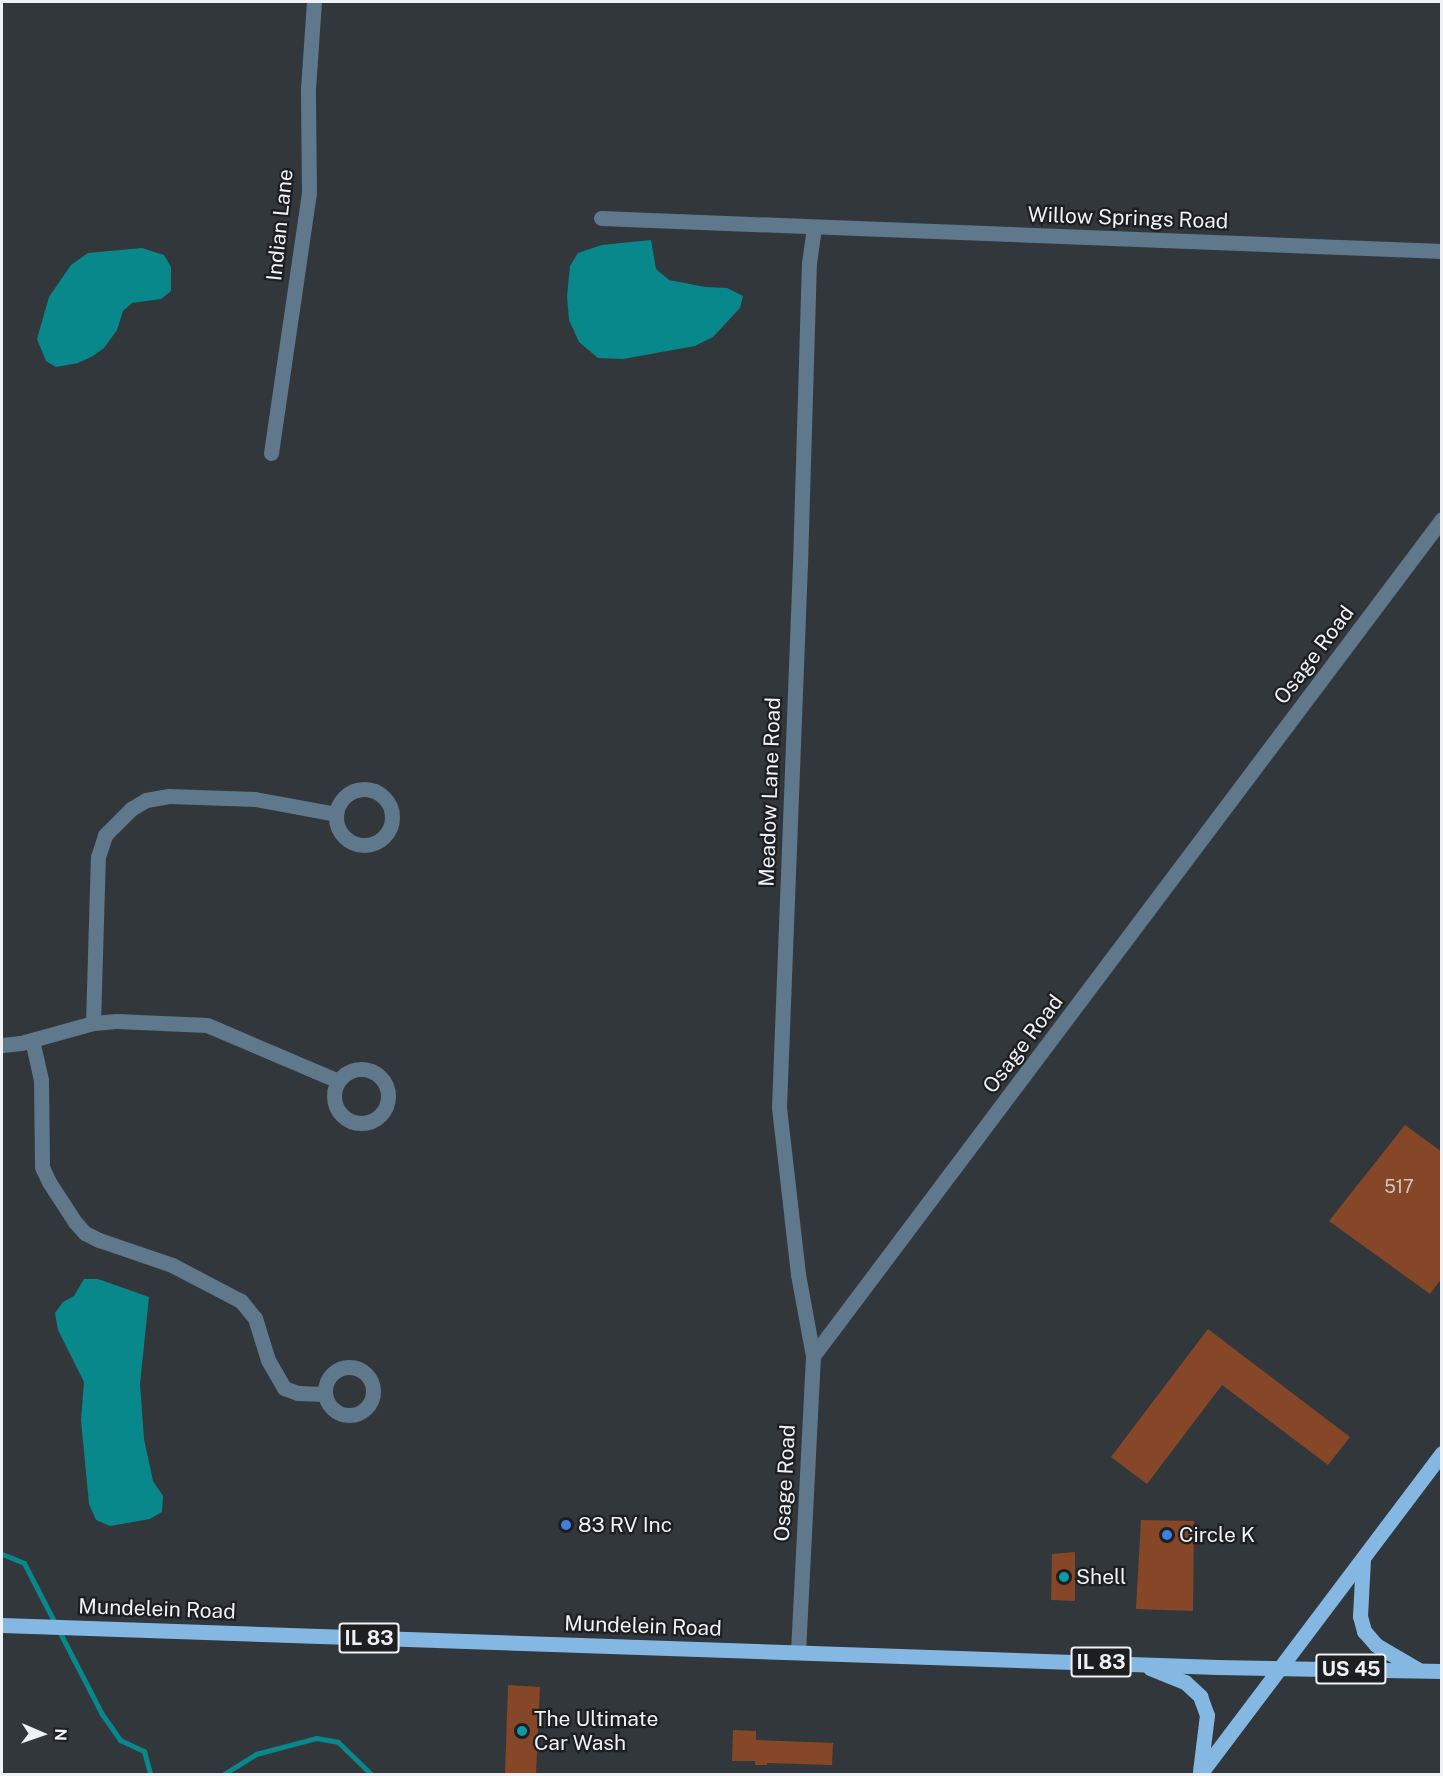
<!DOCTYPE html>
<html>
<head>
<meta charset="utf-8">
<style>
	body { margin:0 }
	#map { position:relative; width:1443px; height:1776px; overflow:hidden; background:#32373c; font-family:"Public Sans",sans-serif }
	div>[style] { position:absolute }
	.water>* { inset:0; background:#08888b }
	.stream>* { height:5px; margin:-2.5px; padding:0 2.5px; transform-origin:2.5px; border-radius:2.5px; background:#08888b }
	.building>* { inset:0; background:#854728 }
	.minor>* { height:15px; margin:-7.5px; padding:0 7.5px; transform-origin:7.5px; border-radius:7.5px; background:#5f788c }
	.minor>.ring { margin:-7.5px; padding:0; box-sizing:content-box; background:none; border:15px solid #5f788c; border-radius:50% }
	.primary>* { height:15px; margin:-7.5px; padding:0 7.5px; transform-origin:7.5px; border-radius:7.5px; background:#84b8e2 }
	.dots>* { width:16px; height:16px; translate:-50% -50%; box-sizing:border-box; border:3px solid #1c1e20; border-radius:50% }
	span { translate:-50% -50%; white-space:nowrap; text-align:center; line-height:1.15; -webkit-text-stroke:4.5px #1c1e20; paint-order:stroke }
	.number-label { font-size:18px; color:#d4c6c2 }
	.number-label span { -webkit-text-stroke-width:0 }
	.shield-label span { padding:2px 4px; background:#1c1e20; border:2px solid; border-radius:4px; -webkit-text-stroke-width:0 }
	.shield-label { font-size:20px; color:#eef1f5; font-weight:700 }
	.street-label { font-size:21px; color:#eef1f5 }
	.poi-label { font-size:21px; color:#eef1f5 }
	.left { translate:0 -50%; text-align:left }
	.frame { position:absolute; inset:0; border:3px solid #eef1f5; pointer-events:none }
	.north { position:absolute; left:12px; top:1704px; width:60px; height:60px; -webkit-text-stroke:4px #1c1e20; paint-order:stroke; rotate:92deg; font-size:16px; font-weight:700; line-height:24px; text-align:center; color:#eef1f5 }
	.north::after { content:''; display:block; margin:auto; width:21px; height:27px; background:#eef1f5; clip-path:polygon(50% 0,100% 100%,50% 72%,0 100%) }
</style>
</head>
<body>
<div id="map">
	<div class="water">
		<i style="clip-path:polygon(651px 240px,656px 269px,669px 280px,705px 287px,727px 288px,743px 296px,740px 308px,713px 337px,695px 346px,623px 359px,598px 358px,579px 342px,569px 320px,567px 296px,570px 266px,578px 253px,602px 245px)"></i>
		<i style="clip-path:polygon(142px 248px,164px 255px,171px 267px,171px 291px,161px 299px,132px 303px,123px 311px,117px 330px,104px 348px,93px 356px,78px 363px,56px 367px,46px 361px,37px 339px,49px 297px,71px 265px,88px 253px)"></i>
		<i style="clip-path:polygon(84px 1279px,98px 1279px,149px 1297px,140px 1384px,144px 1439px,153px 1481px,163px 1496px,162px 1512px,150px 1519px,110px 1526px,96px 1520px,89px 1504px,81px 1420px,84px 1382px,58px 1330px,55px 1313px,63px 1302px,74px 1296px)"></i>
	</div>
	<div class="stream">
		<i style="left:2px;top:1554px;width:24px;rotate:22deg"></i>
		<i style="left:24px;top:1563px;width:170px;rotate:62.7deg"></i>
		<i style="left:102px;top:1714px;width:32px;rotate:55deg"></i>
		<i style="left:120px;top:1740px;width:26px;rotate:25deg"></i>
		<i style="left:144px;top:1751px;width:24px;rotate:75deg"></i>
		<i style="left:224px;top:1774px;width:38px;rotate:-32deg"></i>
		<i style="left:256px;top:1754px;width:62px;rotate:-14.9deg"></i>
		<i style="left:316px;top:1738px;width:22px;rotate:10deg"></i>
		<i style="left:338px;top:1742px;width:46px;rotate:44.1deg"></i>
	</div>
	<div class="building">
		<i style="clip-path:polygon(1405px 1125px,1442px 1152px,1442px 1278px,1430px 1294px,1329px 1221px)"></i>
		<i style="clip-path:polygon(1208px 1329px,1350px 1437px,1328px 1465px,1222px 1385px,1147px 1484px,1111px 1457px)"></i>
		<i style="clip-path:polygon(1141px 1520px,1194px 1521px,1193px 1611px,1136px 1609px)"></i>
		<i style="clip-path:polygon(1075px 1552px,1075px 1601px,1051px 1600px,1052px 1554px)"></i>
		<i style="clip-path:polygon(508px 1685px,540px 1687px,536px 1774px,505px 1774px)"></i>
		<i style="clip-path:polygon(733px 1730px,756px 1731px,756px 1740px,833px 1743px,832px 1765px,767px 1763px,767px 1765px,755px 1765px,755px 1761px,732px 1761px)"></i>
	</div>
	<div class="minor">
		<i style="left:601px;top:218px;width:842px;rotate:2.25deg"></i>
		<i style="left:271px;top:453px;width:263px;rotate:-81.7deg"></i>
		<i style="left:309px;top:193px;width:104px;rotate:-90.6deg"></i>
		<i style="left:308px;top:89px;width:87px;rotate:-86.1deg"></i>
		<i class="ring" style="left:336px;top:789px;width:41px;height:41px"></i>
		<i style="left:93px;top:1023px;width:166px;rotate:-88.3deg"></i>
		<i style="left:98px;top:857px;width:23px;rotate:-72deg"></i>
		<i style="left:105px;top:835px;width:37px;rotate:-45deg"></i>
		<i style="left:131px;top:809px;width:17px;rotate:-31deg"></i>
		<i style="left:146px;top:800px;width:23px;rotate:-10deg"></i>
		<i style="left:169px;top:796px;width:86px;rotate:2deg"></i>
		<i style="left:255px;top:799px;width:82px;rotate:10.5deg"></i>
		<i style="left:32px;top:1040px;width:41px;rotate:77.3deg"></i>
		<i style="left:41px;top:1080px;width:87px;rotate:89.3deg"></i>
		<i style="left:42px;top:1167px;width:17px;rotate:65deg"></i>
		<i style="left:49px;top:1182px;width:48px;rotate:57deg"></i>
		<i style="left:75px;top:1222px;width:15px;rotate:48deg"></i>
		<i style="left:85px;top:1233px;width:16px;rotate:27deg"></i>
		<i style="left:99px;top:1240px;width:77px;rotate:18.9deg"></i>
		<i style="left:172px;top:1265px;width:78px;rotate:27.6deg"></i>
		<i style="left:241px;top:1301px;width:22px;rotate:51deg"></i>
		<i style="left:255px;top:1318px;width:44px;rotate:72.8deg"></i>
		<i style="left:268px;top:1360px;width:32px;rotate:60deg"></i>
		<i style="left:284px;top:1388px;width:15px;rotate:20deg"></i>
		<i style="left:298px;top:1393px;width:27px;rotate:2deg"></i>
		<i style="left:2px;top:1045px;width:19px;rotate:-6deg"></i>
		<i style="left:21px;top:1043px;width:75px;rotate:-15.5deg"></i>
		<i style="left:93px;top:1023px;width:23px;rotate:-5deg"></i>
		<i style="left:116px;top:1021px;width:91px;rotate:2.5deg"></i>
		<i style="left:207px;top:1025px;width:142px;rotate:23.1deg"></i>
		<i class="ring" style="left:334px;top:1069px;width:39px;height:39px"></i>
		<i style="left:813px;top:1356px;width:83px;rotate:-100.4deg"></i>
		<i style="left:798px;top:1274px;width:168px;rotate:-96.5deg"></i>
		<i style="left:779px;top:1107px;width:543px;rotate:-87.79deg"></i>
		<i style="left:800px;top:564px;width:301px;rotate:-88.3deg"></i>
		<i style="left:809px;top:263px;width:35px;rotate:-82deg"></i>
		<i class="ring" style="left:325px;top:1367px;width:33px;height:33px"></i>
		<i style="left:798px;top:1652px;width:296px;rotate:-87.1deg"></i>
		<i style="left:813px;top:1356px;width:1047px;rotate:-53.08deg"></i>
	</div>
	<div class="primary">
		<i style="left:1363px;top:1559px;width:57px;rotate:93deg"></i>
		<i style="left:1360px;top:1616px;width:16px;rotate:75deg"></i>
		<i style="left:1364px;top:1631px;width:18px;rotate:49deg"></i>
		<i style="left:1376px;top:1645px;width:48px;rotate:30.3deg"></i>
		<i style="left:2px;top:1625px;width:1216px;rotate:1.98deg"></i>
		<i style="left:1217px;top:1667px;width:225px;rotate:1deg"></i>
		<i style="left:1150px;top:1668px;width:38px;rotate:22deg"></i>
		<i style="left:1185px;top:1682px;width:21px;rotate:43deg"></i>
		<i style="left:1200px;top:1696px;width:20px;rotate:70deg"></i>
		<i style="left:1207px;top:1715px;width:56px;rotate:97.1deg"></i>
		<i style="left:1200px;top:1774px;width:402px;rotate:-53deg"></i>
	</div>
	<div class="dots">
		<i style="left:566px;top:1525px;background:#3f7fe0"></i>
		<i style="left:1167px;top:1535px;background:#3f7fe0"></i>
		<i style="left:1064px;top:1577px;background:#0f9aa8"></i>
		<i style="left:522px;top:1731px;background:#0f9aa8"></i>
	</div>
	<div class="number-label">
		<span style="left:1399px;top:1187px">517</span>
	</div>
	<div class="shield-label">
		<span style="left:369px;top:1638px">IL 83</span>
		<span style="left:1101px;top:1662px">IL 83</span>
		<span style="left:1351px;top:1669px">US 45</span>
	</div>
	<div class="street-label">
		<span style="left:1128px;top:218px;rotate:2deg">Willow Springs Road</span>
		<span style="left:280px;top:225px;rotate:-84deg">Indian Lane</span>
		<span style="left:1314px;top:655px;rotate:-53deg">Osage Road</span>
		<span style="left:770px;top:792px;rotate:-88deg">Meadow Lane Road</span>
		<span style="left:1023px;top:1044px;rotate:-53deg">Osage Road</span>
		<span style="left:785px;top:1483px;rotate:-87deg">Osage Road</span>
		<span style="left:157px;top:1609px;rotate:2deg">Mundelein Road</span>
		<span style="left:643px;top:1626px;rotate:2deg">Mundelein Road</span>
	</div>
	<div class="poi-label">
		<span class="left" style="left:578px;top:1525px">83 RV Inc</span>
		<span class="left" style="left:1179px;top:1535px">Circle K</span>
		<span class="left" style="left:1076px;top:1577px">Shell</span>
		<span class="left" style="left:534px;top:1731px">The Ultimate<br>Car Wash</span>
	</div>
	<div class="frame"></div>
	<div class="north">N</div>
</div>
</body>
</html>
